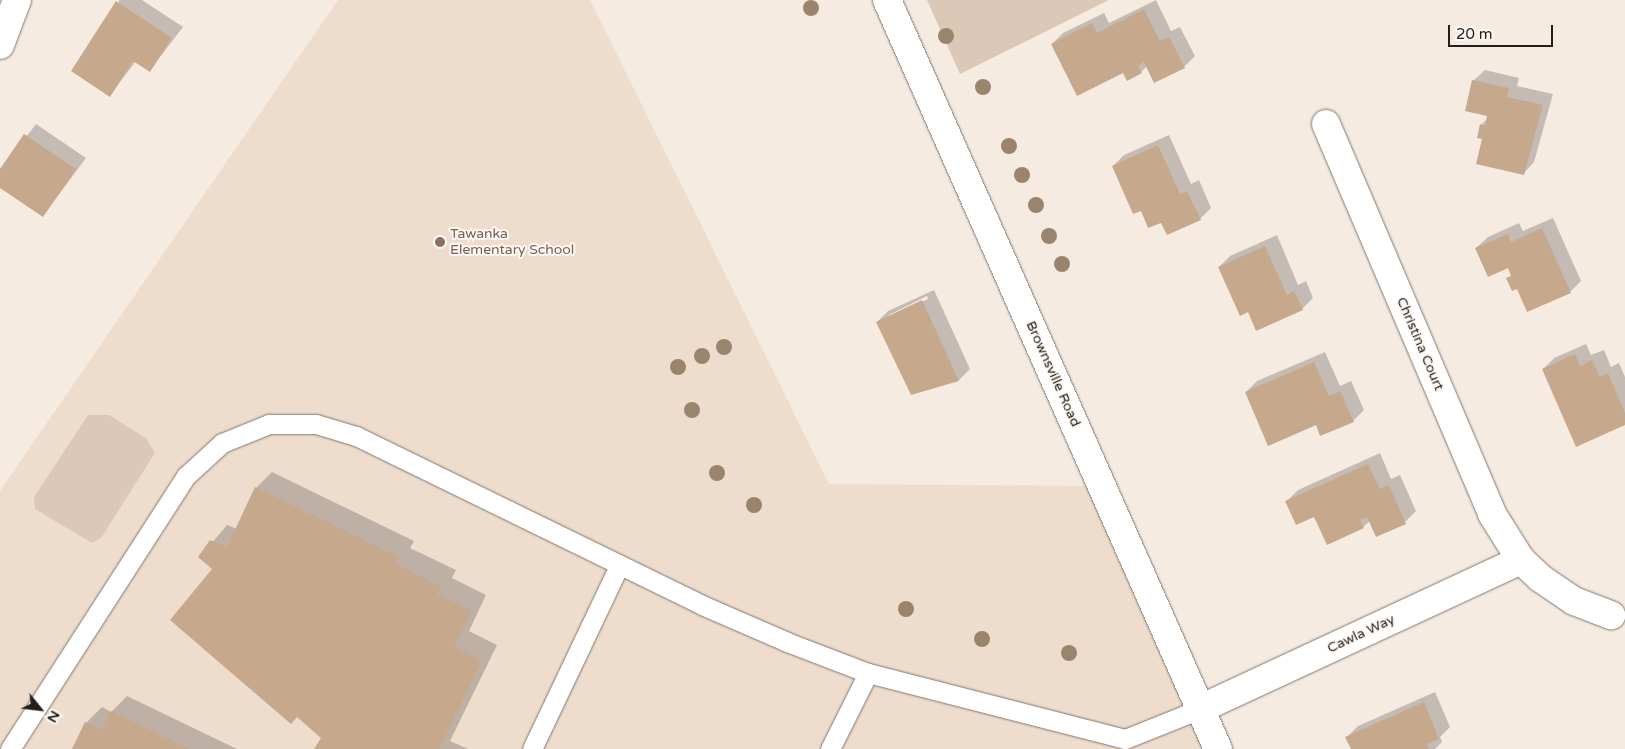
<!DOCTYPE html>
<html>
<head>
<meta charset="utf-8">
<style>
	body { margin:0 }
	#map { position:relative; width:1625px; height:749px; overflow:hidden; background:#f6ebe1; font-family:"Varela Round",sans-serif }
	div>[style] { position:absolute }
	.built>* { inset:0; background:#eeddcd }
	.green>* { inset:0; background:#dcc8b7 }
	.shadow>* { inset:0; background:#0003 }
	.building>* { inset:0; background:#c6a88c }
	.roads { filter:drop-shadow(0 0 1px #81776e) drop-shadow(0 0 1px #81776e) }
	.service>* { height:19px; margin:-9.5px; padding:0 9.5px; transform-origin:9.5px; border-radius:9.5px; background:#fff }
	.minor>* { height:28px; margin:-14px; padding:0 14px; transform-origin:14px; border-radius:14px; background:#fff }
	.tertiary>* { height:28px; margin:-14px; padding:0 14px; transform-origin:14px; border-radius:14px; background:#fff }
	.trees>* { width:16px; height:16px; margin:-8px; border-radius:50%; background:#9a846d }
	.dots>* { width:14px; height:14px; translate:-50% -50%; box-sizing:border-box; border:2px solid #fef9f5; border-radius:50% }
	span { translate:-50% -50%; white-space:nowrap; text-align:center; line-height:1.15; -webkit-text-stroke:4px #fef9f5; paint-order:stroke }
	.education-label { font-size:14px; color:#785e54 }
	.left { translate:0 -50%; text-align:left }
	.street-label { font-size:14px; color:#221f1b }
	.north { position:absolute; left:15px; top:684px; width:50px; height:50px; -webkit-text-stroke:4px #fef9f5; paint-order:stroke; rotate:119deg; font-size:14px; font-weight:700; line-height:20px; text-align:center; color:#221f1b }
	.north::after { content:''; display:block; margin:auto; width:18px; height:22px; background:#221f1b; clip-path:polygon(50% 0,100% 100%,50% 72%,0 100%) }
	.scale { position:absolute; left:1448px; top:25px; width:105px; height:22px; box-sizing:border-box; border:2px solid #221f1b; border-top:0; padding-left:6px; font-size:15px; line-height:18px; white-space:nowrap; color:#221f1b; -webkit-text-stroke:4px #fef9f5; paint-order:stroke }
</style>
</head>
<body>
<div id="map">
	<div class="built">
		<i style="clip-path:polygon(338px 0,590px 0,829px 484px,1102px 486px,1219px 749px,0 749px,0 491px)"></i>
	</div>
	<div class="green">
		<i style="clip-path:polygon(927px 0,1109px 0,960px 74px)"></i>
		<i style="clip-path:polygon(88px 415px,109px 415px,146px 438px,155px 453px,101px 538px,92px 543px,35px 509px,34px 497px)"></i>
	</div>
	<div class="shadow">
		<i style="clip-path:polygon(119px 0,142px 0,183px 27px,150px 70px,136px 61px,110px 95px)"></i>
		<i style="clip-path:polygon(1156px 0,1171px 31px,1180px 27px,1195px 56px,1184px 67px,1147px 66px,1141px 72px,1123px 71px,1052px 44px,1063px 33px,1104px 13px,1109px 23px)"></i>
		<i style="clip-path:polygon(1485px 70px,1519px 78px,1517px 86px,1553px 94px,1534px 162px,1523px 174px,1483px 138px,1481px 125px,1488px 118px,1473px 81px)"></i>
		<i style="clip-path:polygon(36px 124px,86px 158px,43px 216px,0 187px,0 171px)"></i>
		<i style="clip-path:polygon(1169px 135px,1191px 184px,1199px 180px,1211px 208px,1200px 219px,1162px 221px,1141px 209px,1113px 166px,1124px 155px)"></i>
		<i style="clip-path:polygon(1553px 218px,1581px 281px,1570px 292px,1518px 287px,1508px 279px,1512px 275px,1508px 266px,1476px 248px,1488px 237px,1519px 223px,1523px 231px)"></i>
		<i style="clip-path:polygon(1277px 235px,1298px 285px,1306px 281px,1313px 298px,1302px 309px,1249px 310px,1219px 267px,1230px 256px)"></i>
		<i style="clip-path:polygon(evenodd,934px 290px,970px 369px,959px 380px,912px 393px,877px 322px,888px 311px,934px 290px,927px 296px,928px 299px,889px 317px,889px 315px,927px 296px)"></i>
		<i style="clip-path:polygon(1586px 344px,1591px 355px,1604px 350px,1611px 367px,1619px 363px,1625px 377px,1625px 423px,1543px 369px,1554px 358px)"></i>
		<i style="clip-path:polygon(1325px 352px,1340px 386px,1351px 381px,1364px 410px,1353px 421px,1316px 423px,1246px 392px,1257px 381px)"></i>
		<i style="clip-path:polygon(1380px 453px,1391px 479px,1400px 475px,1416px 511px,1405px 522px,1370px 521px,1363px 527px,1315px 516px,1287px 501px,1298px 490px)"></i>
		<i style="clip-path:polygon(272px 472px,414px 541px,410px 548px,456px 570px,452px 578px,486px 595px,469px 631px,497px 645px,450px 741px,468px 749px,315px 749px,323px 737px,214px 568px,200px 557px,227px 525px,237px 529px,256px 488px)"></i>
		<i style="clip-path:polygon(1435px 692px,1450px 727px,1440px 737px,1442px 742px,1435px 749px,1352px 749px,1347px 737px,1358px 726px)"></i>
		<i style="clip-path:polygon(127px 696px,237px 749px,72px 749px,86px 723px,102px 707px,111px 712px)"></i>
	</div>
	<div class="building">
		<i style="clip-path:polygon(116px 1px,172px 38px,150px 72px,133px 61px,110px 97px,71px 71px)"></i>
		<i style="clip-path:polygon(1144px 9px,1160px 41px,1169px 37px,1185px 68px,1154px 83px,1144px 62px,1138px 66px,1142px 73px,1127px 81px,1123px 73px,1077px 96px,1051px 44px,1092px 23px,1097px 33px)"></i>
		<i style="clip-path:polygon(1472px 80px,1509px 88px,1507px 97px,1543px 105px,1524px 175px,1476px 164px,1482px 139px,1477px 138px,1480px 124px,1485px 126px,1487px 116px,1465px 111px)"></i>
		<i style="clip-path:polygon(24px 134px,76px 169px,43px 217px,0 188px,0 169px)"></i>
		<i style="clip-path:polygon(1158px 145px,1180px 194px,1187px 191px,1201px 220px,1167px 235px,1161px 223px,1148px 228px,1141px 211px,1133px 214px,1112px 166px)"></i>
		<i style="clip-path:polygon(1542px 228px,1571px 293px,1527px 312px,1517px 289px,1512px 291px,1506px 278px,1511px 276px,1508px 268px,1488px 277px,1475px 248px,1508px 234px,1511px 242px)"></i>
		<i style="clip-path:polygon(1265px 246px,1287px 295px,1294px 291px,1303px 310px,1256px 331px,1248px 312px,1240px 316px,1218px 267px)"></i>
		<i style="clip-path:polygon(922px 300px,959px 381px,911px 395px,876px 322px)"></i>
		<i style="clip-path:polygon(1575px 354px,1580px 366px,1592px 360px,1600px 377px,1608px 373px,1625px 413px,1625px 425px,1576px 447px,1542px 369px)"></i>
		<i style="clip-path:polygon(1314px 362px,1329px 396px,1340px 391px,1354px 422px,1320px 436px,1316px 425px,1268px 446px,1245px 392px)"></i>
		<i style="clip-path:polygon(1368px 464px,1380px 489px,1389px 485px,1406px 524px,1376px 537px,1367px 517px,1360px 520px,1364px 528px,1327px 545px,1314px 517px,1296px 525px,1285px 501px)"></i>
		<i style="clip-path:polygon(255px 487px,399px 557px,395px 564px,441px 586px,437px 594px,472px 611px,454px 647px,482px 661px,439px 749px,314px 749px,321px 738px,297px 717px,291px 724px,170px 620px,212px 569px,198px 557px,210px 540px,227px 547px)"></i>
		<i style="clip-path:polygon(1424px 702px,1439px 739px,1427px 744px,1429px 749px,1351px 749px,1345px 737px)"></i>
		<i style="clip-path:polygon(111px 711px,189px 749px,72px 749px,85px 722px,102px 730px)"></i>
	</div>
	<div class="roads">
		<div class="service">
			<i style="left:10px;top:749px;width:325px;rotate:-57.2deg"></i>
			<i style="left:186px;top:476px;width:49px;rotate:-42.5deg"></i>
			<i style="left:222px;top:443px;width:51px;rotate:-22deg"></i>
			<i style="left:269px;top:424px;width:47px"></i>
			<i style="left:316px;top:424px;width:42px;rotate:16.7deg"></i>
			<i style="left:356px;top:436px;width:385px;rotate:26deg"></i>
			<i style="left:702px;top:605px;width:93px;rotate:23.5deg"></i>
			<i style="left:787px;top:642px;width:87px;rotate:20.9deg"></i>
			<i style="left:868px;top:673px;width:265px;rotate:14.4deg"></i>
			<i style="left:1125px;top:739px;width:81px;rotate:-21.8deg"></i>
			<i style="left:532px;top:749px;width:203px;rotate:-64.6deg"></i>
			<i style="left:830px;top:749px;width:85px;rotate:-63.4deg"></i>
		</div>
		<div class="minor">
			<i style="left:0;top:45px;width:48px;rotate:-69.3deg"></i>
			<i style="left:1326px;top:124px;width:424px;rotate:66.9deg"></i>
			<i style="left:1492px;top:514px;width:54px;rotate:57.8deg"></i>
			<i style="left:1521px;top:560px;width:26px;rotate:43deg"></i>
			<i style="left:1540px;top:578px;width:41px;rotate:34.1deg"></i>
			<i style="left:1574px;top:601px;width:40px;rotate:21deg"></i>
			<i style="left:1200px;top:709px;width:354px;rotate:-24.9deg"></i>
		</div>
		<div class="tertiary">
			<i style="left:887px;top:0;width:819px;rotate:66.16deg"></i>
		</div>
	</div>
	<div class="trees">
		<i style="left:811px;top:8px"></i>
		<i style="left:946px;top:36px"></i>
		<i style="left:983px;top:87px"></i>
		<i style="left:1009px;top:146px"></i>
		<i style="left:1022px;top:175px"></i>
		<i style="left:1036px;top:205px"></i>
		<i style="left:1049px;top:236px"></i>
		<i style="left:1062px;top:264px"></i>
		<i style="left:724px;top:347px"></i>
		<i style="left:702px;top:356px"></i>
		<i style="left:678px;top:367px"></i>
		<i style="left:692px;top:410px"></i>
		<i style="left:717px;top:473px"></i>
		<i style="left:754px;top:505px"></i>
		<i style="left:906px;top:609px"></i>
		<i style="left:982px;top:639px"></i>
		<i style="left:1069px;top:653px"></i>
	</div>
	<div class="dots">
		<i style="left:440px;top:242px;background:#8d6e63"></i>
	</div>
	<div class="education-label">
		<span class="left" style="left:450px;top:242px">Tawanka<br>Elementary School</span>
	</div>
	<div class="street-label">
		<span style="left:1420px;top:344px;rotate:67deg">Christina Court</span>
		<span style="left:1053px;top:374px;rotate:66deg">Brownsville Road</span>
		<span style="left:1361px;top:634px;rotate:-25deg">Cawla Way</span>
	</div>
	<div class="north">N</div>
	<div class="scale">20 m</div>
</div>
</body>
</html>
